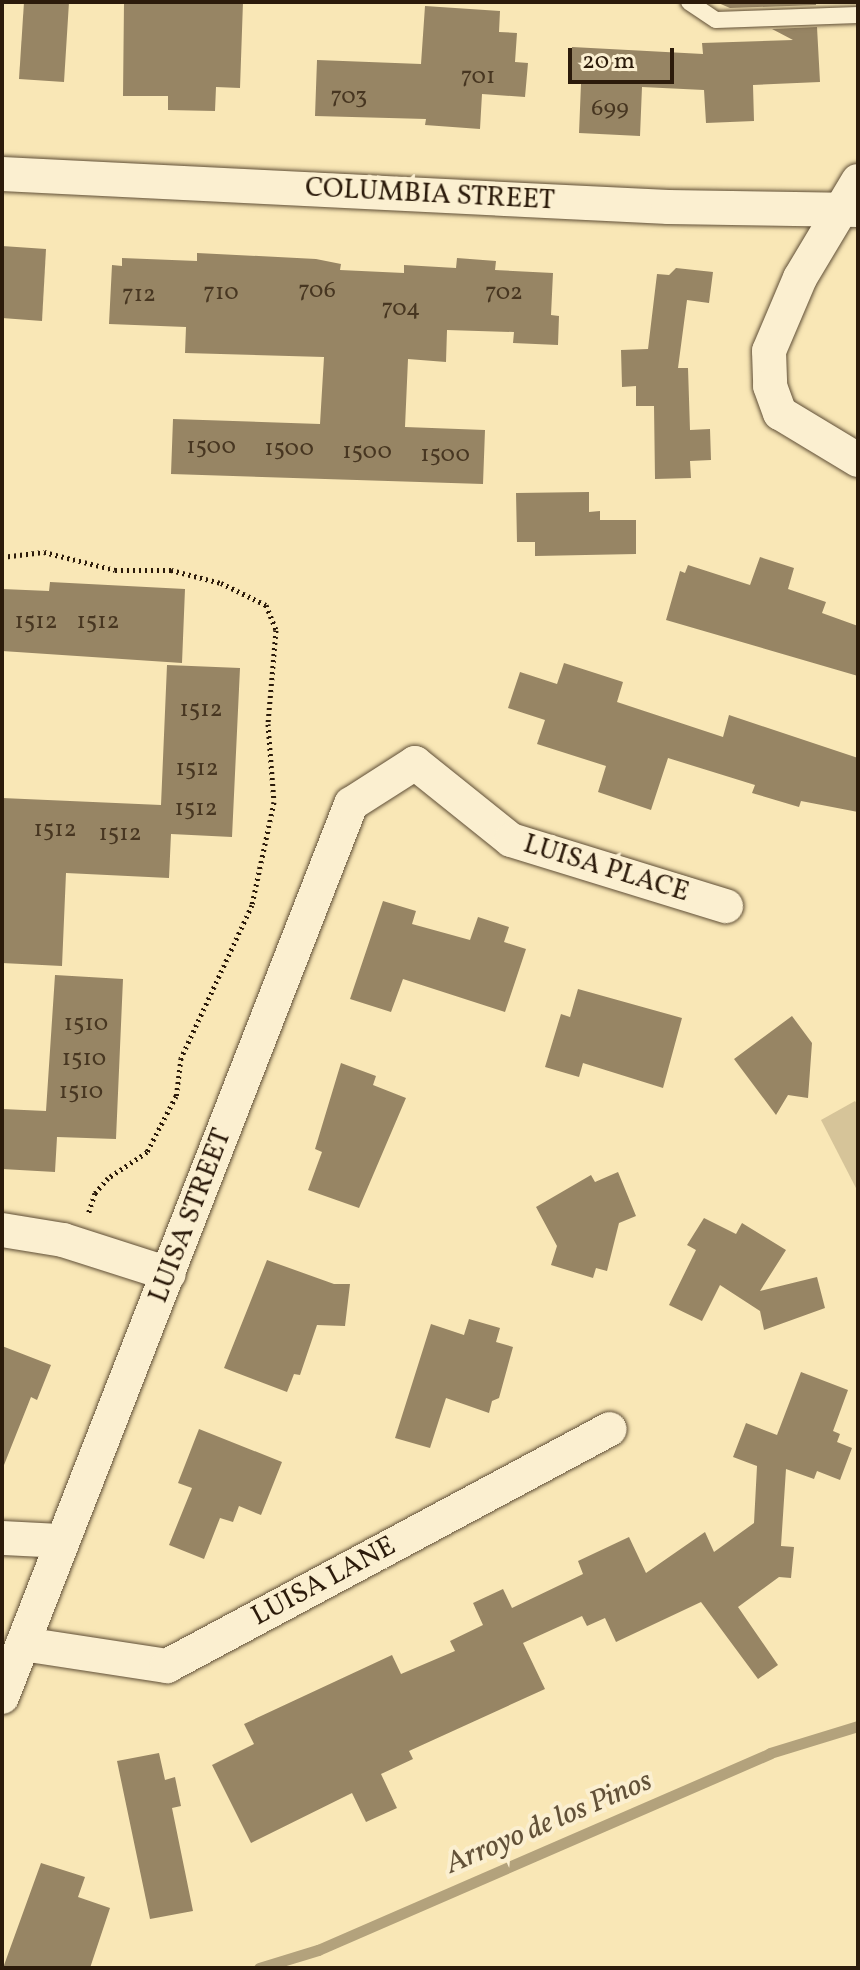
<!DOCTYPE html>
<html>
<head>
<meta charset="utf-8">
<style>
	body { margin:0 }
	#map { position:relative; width:860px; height:1970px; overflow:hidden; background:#f9e7b6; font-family:Vollkorn,serif }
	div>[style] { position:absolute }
	.green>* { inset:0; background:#d6c499 }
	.stream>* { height:11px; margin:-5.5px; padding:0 5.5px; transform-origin:5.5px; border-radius:5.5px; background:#b3a27c }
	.building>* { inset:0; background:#978564 }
	.path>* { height:5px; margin-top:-2.5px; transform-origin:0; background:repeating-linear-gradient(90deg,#2c1b0b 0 2px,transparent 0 6px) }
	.roads { filter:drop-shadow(0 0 2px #5f4e36) drop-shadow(0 0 2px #5f4e36) }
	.service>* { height:16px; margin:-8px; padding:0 8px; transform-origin:8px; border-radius:8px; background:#fbefd0 }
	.minor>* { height:34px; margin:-17px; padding:0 17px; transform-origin:17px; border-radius:17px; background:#fbefd0 }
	span { translate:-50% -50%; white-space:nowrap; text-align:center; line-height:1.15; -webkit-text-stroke:8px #fbefd0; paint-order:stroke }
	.number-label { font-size:24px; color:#473621 }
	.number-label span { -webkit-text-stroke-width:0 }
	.street-label { font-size:28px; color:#2c1b0b }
	.water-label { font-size:30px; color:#625138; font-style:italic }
	.frame { position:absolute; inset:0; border:4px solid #2c1b0b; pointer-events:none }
	.scale { position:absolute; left:568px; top:48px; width:106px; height:36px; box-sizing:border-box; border:4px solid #2c1b0b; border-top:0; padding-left:10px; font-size:24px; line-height:28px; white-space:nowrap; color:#2c1b0b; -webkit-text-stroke:6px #fbefd0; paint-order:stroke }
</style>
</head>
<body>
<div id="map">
	<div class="green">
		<i style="clip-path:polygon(855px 1101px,858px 1106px,858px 1192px,821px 1120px)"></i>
	</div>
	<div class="stream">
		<i style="left:259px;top:1968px;width:62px;rotate:-17deg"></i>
		<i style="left:318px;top:1950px;width:493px;rotate:-23.5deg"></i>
		<i style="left:770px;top:1753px;width:92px;rotate:-17.1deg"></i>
	</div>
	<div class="building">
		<i style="clip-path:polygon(24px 2px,69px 2px,64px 82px,19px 79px)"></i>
		<i style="clip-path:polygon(124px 2px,243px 2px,240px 88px,216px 87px,215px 111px,168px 110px,168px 96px,123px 96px)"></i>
		<i style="clip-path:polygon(716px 2px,816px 2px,816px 5px,730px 8px)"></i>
		<i style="clip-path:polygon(425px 6px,500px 11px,499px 32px,517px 33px,515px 62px,528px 63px,525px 97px,482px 94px,480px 129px,425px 125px,426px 119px,315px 116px,317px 60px,421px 64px)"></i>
		<i style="clip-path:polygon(817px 27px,820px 82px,753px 85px,754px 121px,706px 123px,704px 90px,642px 87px,640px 136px,579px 133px,581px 84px,570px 84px,572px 47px,703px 54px,702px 43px,793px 40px,772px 29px)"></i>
		<i style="clip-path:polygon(2px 246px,46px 249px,42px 321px,2px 318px)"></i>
		<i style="clip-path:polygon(197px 253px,316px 259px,341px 264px,340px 270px,404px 273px,404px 265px,456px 268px,457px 258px,496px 261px,495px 270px,553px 273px,551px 315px,559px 316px,558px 345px,513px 343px,514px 332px,447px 330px,446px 362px,408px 359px,405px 427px,485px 430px,483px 484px,171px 474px,173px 419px,320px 424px,324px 357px,185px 353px,186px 327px,109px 324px,112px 265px,122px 266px,122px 258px,197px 261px)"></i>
		<i style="clip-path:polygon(676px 268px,713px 272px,709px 303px,687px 300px,678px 368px,688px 368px,690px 430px,710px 429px,711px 460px,690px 461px,691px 478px,655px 479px,654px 406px,636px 406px,636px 386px,622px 387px,621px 350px,648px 349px,657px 274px,669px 275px)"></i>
		<i style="clip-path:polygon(589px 492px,589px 512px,600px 511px,600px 520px,636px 520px,636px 554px,535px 556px,535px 542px,517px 542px,516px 493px)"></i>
		<i style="clip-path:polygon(760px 557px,794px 568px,788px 589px,826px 602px,822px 613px,858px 626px,858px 676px,666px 620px,680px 571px,685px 573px,688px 565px,750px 585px)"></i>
		<i style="clip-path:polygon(50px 582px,185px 589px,182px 663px,2px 651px,2px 589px,49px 591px)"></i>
		<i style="clip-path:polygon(564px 663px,623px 682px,617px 702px,723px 737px,729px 715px,858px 758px,858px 812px,801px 801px,799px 807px,752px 793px,755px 785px,668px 758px,651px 810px,598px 792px,606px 766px,537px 744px,545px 720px,508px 708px,520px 672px,557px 684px)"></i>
		<i style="clip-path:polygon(167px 665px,240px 668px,232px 837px,171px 834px,169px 878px,66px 873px,62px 966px,2px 963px,2px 798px,161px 805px)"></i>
		<i style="clip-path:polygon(383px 901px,416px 911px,412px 924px,470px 940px,478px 917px,509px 927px,504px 942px,526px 949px,505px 1012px,403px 979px,391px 1012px,350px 999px)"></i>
		<i style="clip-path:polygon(55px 975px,123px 979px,116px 1139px,57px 1137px,55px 1172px,2px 1169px,2px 1109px,46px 1111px)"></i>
		<i style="clip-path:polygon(578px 989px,682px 1018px,663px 1088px,583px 1063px,579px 1077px,545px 1067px,561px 1014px,570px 1017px)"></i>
		<i style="clip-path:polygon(792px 1016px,812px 1043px,808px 1098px,788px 1095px,776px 1115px,734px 1059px)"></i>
		<i style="clip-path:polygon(341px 1063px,376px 1076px,373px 1085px,406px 1098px,359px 1208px,308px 1190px,322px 1152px,315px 1149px)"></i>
		<i style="clip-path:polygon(618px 1172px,636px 1216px,619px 1223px,607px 1271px,596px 1268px,593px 1278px,551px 1265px,557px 1246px,536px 1207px,591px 1175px,595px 1182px)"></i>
		<i style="clip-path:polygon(704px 1218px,736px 1234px,742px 1223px,786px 1250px,760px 1291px,817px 1277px,825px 1308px,764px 1330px,760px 1311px,720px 1285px,702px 1321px,669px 1305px,696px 1250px,687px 1245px)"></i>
		<i style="clip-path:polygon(267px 1260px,334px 1284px,350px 1284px,345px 1326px,317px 1325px,300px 1375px,294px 1374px,287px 1392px,224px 1368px)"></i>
		<i style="clip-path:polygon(469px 1319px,500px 1328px,496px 1342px,513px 1347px,499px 1398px,492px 1401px,489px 1413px,446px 1398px,430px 1448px,395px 1438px,431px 1324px,464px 1335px)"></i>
		<i style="clip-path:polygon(2px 1346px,51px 1365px,37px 1400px,31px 1397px,4px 1465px)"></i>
		<i style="clip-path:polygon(801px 1372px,848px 1390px,833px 1431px,840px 1434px,837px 1442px,852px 1448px,840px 1480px,817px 1471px,814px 1479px,786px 1469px,781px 1546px,794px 1547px,791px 1578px,779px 1577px,738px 1607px,778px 1665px,758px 1679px,701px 1602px,616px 1642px,605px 1618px,587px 1626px,582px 1616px,523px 1643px,545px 1689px,409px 1751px,413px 1759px,381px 1774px,397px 1808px,366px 1822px,352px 1793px,251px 1843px,212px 1765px,254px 1744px,244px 1724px,392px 1655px,401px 1674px,455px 1651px,450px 1641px,483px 1625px,473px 1603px,503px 1589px,512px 1608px,583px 1574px,578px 1561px,629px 1537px,646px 1573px,705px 1532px,714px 1552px,754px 1523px,757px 1466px,733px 1457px,746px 1423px,777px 1435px)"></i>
		<i style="clip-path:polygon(199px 1429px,282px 1462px,261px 1515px,239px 1506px,233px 1522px,220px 1518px,204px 1559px,169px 1545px,192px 1488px,178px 1483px)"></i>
		<i style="clip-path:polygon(159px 1753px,165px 1780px,175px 1777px,181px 1806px,172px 1808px,193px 1911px,150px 1919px,117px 1761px)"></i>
		<i style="clip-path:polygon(41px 1863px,85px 1877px,78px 1897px,110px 1908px,90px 1968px,3px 1968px)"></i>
	</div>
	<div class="path">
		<i style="left:2px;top:557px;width:42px;rotate:-6.8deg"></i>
		<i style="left:44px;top:552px;width:73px;rotate:14.2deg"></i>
		<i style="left:115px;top:570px;width:56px"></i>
		<i style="left:171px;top:570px;width:52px;rotate:14.6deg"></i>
		<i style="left:221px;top:583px;width:50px;rotate:26.1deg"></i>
		<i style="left:266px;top:605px;width:27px;rotate:68deg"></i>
		<i style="left:276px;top:630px;width:94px;rotate:94.9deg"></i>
		<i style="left:268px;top:724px;width:78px;rotate:85.6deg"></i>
		<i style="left:274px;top:802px;width:105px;rotate:102.1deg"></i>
		<i style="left:252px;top:905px;width:169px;rotate:114.9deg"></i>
		<i style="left:181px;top:1058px;width:38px;rotate:97deg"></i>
		<i style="left:176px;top:1096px;width:63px;rotate:117.4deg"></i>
		<i style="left:147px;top:1152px;width:47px;rotate:146.3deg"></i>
		<i style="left:108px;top:1178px;width:20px;rotate:131deg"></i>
		<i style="left:95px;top:1193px;width:23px;rotate:108deg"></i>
	</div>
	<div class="roads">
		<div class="service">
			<i style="left:689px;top:2px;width:32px;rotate:34deg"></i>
			<i style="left:716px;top:20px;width:142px;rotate:-2deg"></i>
		</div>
		<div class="minor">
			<i style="left:2px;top:174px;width:667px;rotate:2.84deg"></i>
			<i style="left:668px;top:207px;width:190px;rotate:0.9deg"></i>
			<i style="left:858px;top:181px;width:113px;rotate:120.9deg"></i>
			<i style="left:800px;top:278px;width:79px;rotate:113deg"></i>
			<i style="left:769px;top:351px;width:35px;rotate:88deg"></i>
			<i style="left:770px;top:386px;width:29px;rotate:70deg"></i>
			<i style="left:780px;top:413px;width:91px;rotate:31.1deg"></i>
			<i style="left:2px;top:1230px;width:62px;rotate:9.3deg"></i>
			<i style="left:63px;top:1240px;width:111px;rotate:17.8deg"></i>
			<i style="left:2px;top:1538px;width:60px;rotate:2.9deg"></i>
			<i style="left:23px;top:1644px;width:146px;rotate:8.7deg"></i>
			<i style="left:167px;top:1666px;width:502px;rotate:-28.15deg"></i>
			<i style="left:2px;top:1697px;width:959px;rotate:-68.65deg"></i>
			<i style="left:351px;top:804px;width:76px;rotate:-32.6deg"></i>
			<i style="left:415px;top:763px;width:123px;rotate:38.7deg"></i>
			<i style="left:511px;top:840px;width:225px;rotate:17.1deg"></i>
		</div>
	</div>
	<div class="number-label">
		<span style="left:478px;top:78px">701</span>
		<span style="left:349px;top:98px">703</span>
		<span style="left:610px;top:110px">699</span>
		<span style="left:317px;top:292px">706</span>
		<span style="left:221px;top:294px">710</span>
		<span style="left:504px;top:294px">702</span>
		<span style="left:139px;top:296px">712</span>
		<span style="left:401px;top:310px">704</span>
		<span style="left:211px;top:448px">1500</span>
		<span style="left:289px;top:450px">1500</span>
		<span style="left:367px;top:453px">1500</span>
		<span style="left:445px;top:456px">1500</span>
		<span style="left:36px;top:623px">1512</span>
		<span style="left:98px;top:623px">1512</span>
		<span style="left:201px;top:711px">1512</span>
		<span style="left:197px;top:770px">1512</span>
		<span style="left:196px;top:810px">1512</span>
		<span style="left:55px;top:831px">1512</span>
		<span style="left:120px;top:835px">1512</span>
		<span style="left:86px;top:1025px">1510</span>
		<span style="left:84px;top:1060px">1510</span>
		<span style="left:81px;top:1093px">1510</span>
	</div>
	<div class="street-label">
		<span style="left:430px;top:195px;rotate:3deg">COLUMBIA STREET</span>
		<span style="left:606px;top:869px;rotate:17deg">LUISA PLACE</span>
		<span style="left:191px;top:1216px;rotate:-69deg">LUISA STREET</span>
		<span style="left:324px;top:1582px;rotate:-28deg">LUISA LANE</span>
	</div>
	<div class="water-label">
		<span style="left:549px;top:1823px;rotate:-23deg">Arroyo de los Pinos</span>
	</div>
	<div class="frame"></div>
	<div class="scale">20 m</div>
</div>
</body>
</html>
